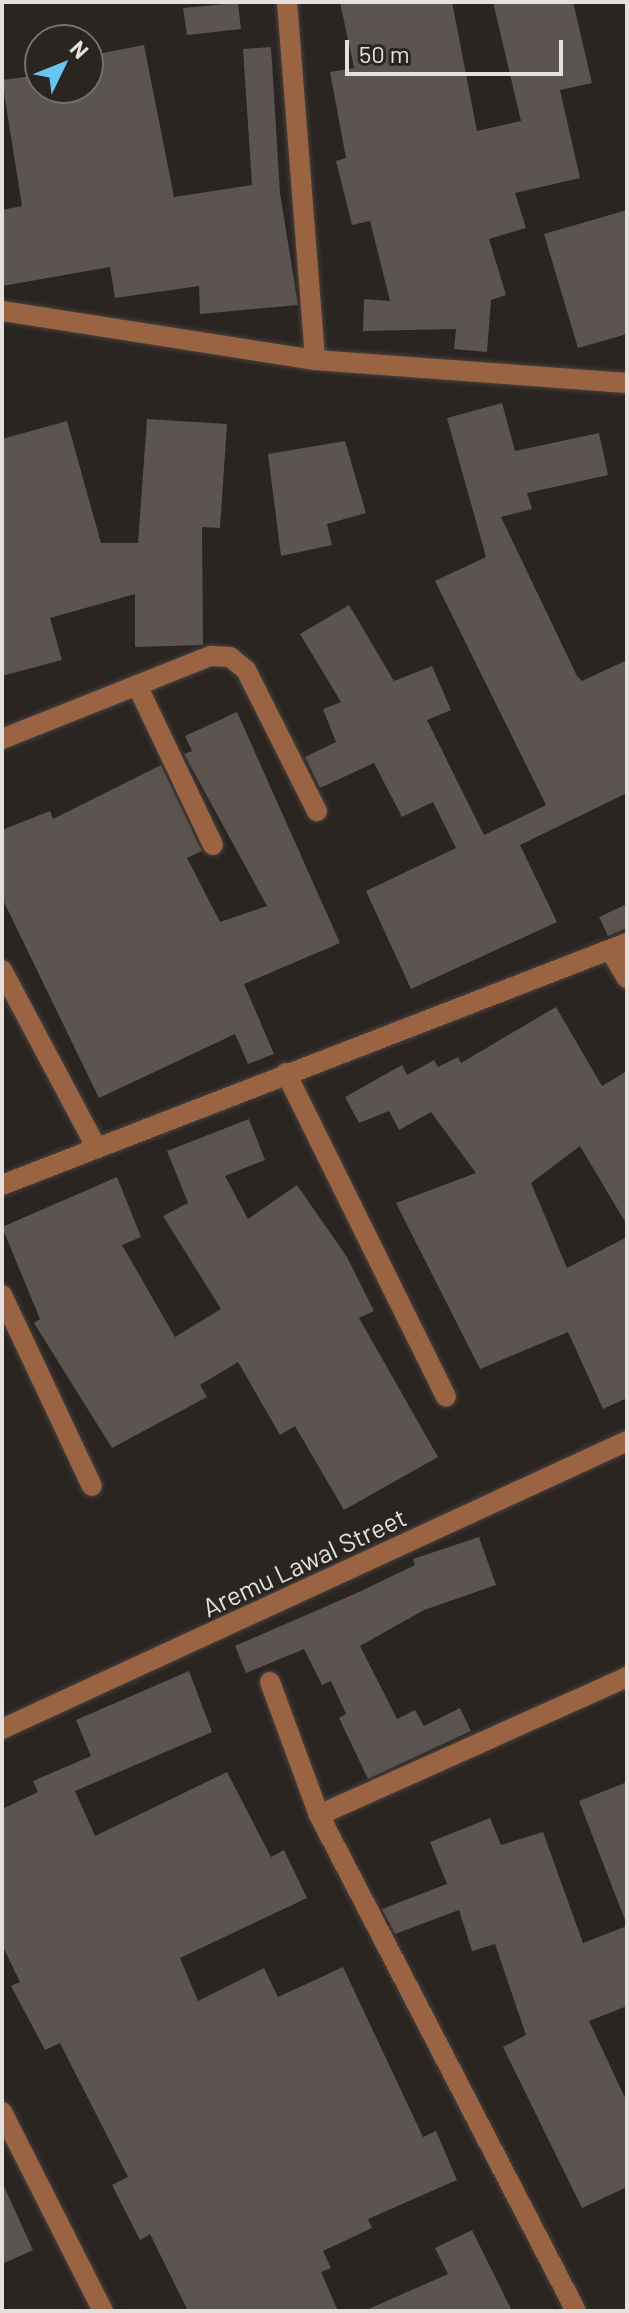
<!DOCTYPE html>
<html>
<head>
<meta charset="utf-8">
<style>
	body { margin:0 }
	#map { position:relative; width:629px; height:2313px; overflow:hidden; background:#2b2522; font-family:Barlow,sans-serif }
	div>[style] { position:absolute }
	.building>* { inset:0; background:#5b5450 }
	.roads { filter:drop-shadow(0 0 2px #494340) drop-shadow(0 0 2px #494340) }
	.minor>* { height:20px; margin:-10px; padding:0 10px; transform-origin:10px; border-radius:10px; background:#9a6443 }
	span { translate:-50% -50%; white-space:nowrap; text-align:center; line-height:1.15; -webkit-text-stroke:6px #2b2522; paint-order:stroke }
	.street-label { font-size:26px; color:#e4e0dd }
	.frame { position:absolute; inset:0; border:4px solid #e4e0dd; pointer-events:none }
	.north { position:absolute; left:24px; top:24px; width:80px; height:80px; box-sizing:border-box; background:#2b2522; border:2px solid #75706d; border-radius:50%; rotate:47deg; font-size:22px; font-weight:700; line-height:32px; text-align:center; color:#e4e0dd }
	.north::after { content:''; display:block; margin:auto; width:28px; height:36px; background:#69c4f1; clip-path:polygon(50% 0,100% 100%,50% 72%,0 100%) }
	.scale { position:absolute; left:345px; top:40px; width:218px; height:36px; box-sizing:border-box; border:4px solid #e4e0dd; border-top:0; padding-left:10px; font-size:24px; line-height:28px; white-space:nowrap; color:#e4e0dd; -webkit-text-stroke:6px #2b2522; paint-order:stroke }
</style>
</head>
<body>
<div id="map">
	<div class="building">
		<i style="clip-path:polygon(340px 2px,452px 2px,477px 131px,521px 121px,493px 2px,573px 2px,592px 83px,560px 90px,580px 178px,515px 193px,526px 228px,489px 239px,506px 295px,491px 300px,487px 352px,454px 349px,456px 329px,363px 331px,364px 299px,390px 301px,370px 221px,352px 225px,336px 161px,346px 158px,330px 72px,354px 68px)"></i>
		<i style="clip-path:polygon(238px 3px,241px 29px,187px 35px,183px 8px)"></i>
		<i style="clip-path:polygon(144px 45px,174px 197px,252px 185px,243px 49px,271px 47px,280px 193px,298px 305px,200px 314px,199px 286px,115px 298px,110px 267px,2px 286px,2px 210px,22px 206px,2px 80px,40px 75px,40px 88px,88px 88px,88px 56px)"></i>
		<i style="clip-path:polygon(627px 210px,627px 334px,578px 348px,544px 234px)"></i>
		<i style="clip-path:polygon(502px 403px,515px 451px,599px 433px,608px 475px,527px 493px,532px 509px,501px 517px,577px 676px,582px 681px,627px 660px,627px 793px,520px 845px,557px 922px,411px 989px,366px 891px,456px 848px,433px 802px,402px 817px,374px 763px,320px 788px,305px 757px,336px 742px,323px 709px,341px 702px,300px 634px,349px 605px,394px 681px,432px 666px,451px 710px,427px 720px,484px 835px,546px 805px,435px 581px,486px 557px,447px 418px)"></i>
		<i style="clip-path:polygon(147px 419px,227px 424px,220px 528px,202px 527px,203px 645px,135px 647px,135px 594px,50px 618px,62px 660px,2px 676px,2px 439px,67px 421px,101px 543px,138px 543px)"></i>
		<i style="clip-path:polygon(345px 441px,366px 513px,327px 524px,332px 545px,281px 556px,268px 454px)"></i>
		<i style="clip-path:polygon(237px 712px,340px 943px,244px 984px,274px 1054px,248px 1064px,235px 1034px,99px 1098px,2px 898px,2px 830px,50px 811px,53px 819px,161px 765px,202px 851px,187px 858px,220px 922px,267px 906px,184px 754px,192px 751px,185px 736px)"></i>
		<i style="clip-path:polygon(627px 904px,627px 928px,608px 936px,599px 917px)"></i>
		<i style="clip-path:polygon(556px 1007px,602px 1086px,627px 1071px,627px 1225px,580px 1146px,531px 1183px,567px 1268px,627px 1237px,627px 1398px,603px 1409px,568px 1332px,480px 1369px,396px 1203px,476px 1173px,431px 1112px,399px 1130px,389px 1111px,359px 1123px,345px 1097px,402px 1065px,407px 1075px,434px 1060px,438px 1067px,458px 1057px,461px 1063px)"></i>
		<i style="clip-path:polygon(249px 1119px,265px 1160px,225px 1176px,248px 1219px,297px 1185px,347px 1257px,374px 1311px,359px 1318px,438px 1457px,344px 1510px,295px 1426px,280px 1435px,238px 1362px,200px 1385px,207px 1397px,112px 1448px,34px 1323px,40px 1319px,2px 1227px,117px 1177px,141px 1237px,122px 1245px,175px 1337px,221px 1309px,163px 1216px,188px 1203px,167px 1151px)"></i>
		<i style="clip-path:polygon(479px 1537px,496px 1585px,424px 1610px,360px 1646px,397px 1719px,415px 1710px,424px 1726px,460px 1708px,471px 1731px,368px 1779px,339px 1718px,346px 1714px,331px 1681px,322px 1685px,304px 1649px,246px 1673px,235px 1646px,359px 1592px,415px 1565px,413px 1559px)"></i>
		<i style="clip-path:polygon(189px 1671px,212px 1732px,75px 1791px,95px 1836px,227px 1772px,271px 1857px,284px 1850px,307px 1898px,180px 1958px,198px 2001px,264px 1968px,278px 1997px,343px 1967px,423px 2137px,436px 2131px,457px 2180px,368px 2219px,372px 2228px,323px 2251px,331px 2268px,321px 2272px,338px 2311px,188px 2311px,150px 2234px,140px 2240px,112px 2185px,128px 2177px,60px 2043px,45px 2050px,11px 1986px,20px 1982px,2px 1945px,2px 1809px,38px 1792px,33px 1781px,91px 1756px,76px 1720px)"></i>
		<i style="clip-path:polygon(627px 1782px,627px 1919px,625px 1920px,579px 1801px)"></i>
		<i style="clip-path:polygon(490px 1818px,501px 1845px,543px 1832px,583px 1943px,627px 1926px,627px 2006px,589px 2021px,627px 2102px,627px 2187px,582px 2208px,503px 2047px,526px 2035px,495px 1944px,472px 1951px,459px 1910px,395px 1934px,382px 1909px,447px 1884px,430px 1842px)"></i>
		<i style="clip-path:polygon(2px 2182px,33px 2250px,2px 2264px)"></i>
		<i style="clip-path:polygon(472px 2230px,512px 2311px,364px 2311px,448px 2274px,435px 2248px)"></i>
	</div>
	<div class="roads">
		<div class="minor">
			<i style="left:287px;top:2px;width:359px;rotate:85.5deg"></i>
			<i style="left:2px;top:311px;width:317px;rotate:8.9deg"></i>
			<i style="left:315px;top:360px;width:313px;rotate:4.2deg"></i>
			<i style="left:137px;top:685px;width:177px;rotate:64.6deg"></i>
			<i style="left:2px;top:739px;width:225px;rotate:-21.7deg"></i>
			<i style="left:211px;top:656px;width:19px;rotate:3deg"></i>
			<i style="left:230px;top:657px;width:21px;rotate:39deg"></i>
			<i style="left:246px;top:670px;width:158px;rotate:63.3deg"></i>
			<i style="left:610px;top:950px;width:33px;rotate:59deg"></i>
			<i style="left:2px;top:970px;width:200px;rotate:62deg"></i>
			<i style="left:286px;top:1073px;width:361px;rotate:63.7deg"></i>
			<i style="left:2px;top:1185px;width:670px;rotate:-21.17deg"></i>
			<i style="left:2px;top:1295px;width:211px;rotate:64.8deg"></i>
			<i style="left:270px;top:1682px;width:142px;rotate:69.8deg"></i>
			<i style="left:319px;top:1815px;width:559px;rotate:62.61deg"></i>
			<i style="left:2px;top:1729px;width:688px;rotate:-24.74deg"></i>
			<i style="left:319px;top:1815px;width:338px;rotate:-24.1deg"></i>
			<i style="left:2px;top:2112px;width:223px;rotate:63.1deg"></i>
		</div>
	</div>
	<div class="street-label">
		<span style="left:304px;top:1562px;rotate:-25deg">Aremu Lawal Street</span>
	</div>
	<div class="frame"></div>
	<div class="north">N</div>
	<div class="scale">50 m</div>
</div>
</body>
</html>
